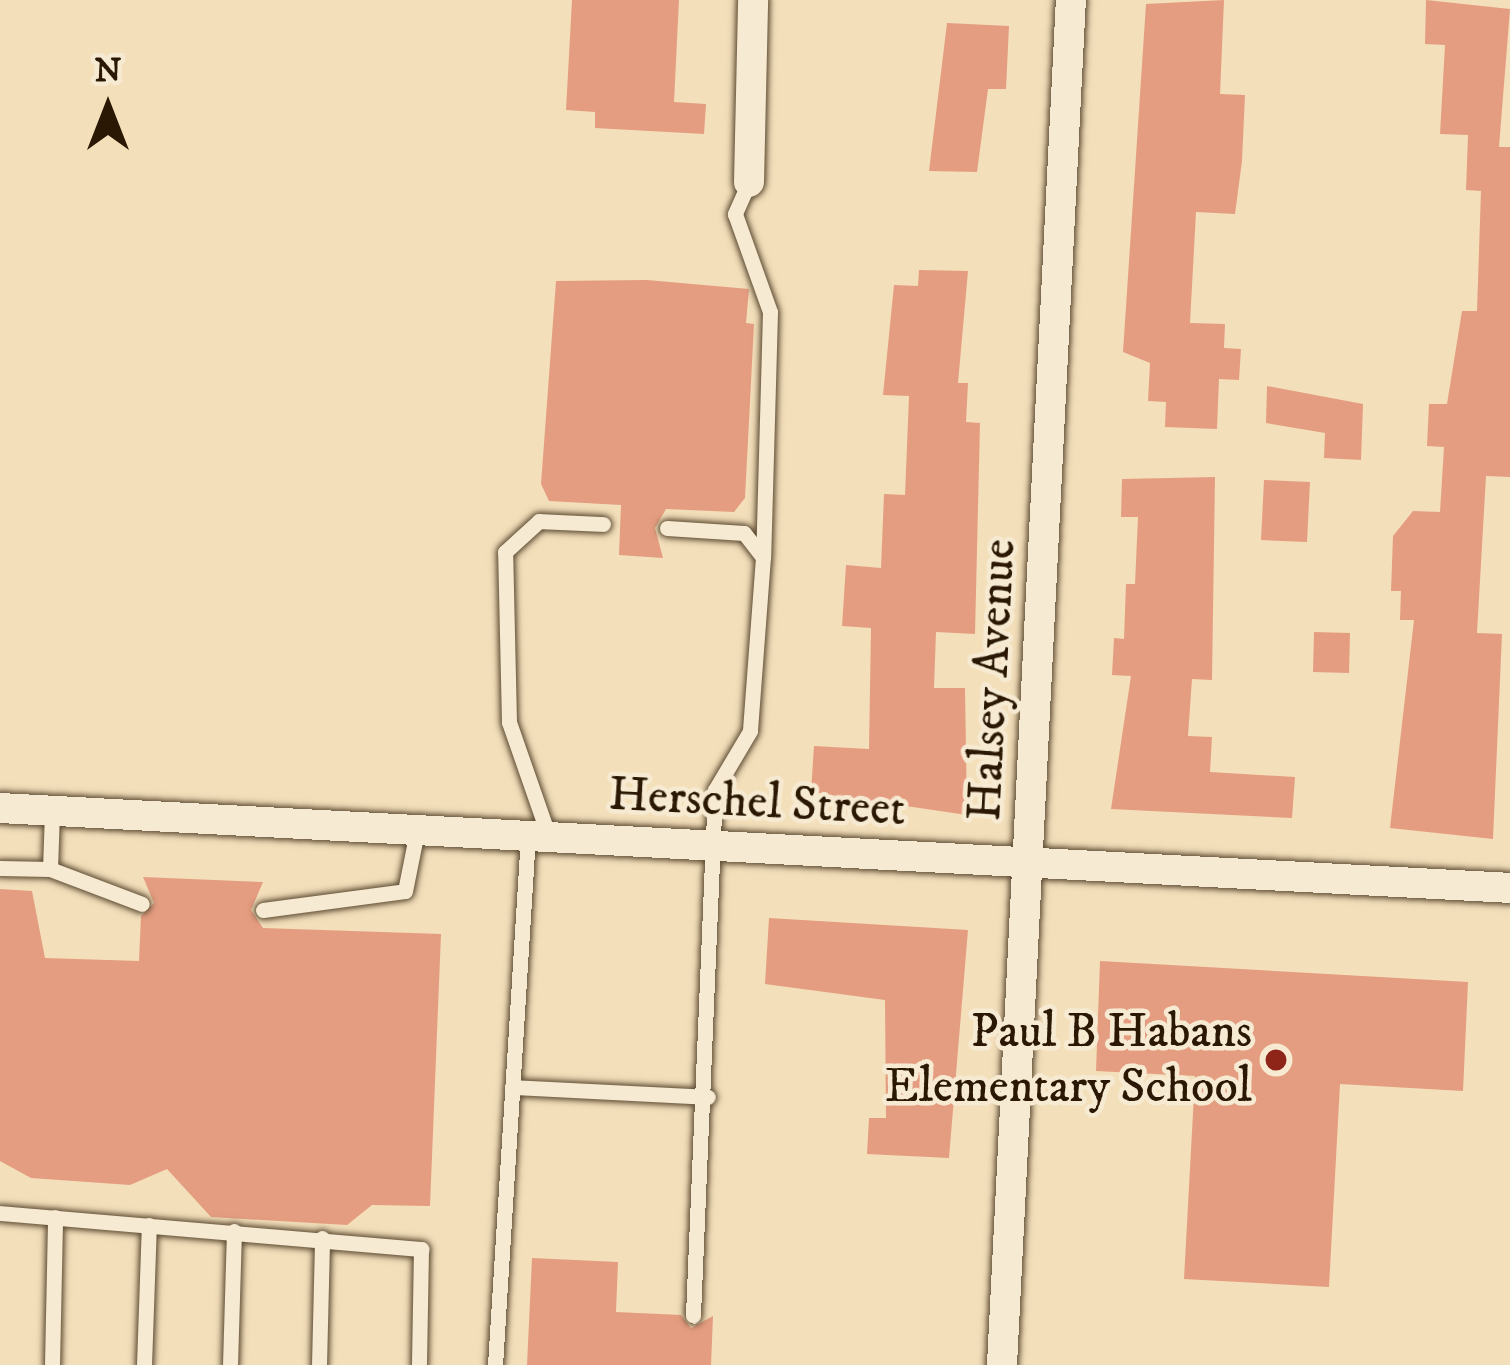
<!DOCTYPE html>
<html>
<head>
<meta charset="utf-8">
<style>
	body { margin:0 }
	#map { position:relative; width:1510px; height:1365px; overflow:hidden; background:#f3dfba; font-family:"IM FELL DW Pica",serif }
	div>[style] { position:absolute }
	.building>* { inset:0; background:#e59d81 }
	.roads { filter:drop-shadow(0 0 3px #5c4a32) drop-shadow(0 0 3px #5c4a32) }
	.lane>* { height:15px; margin:-7.5px; padding:0 7.5px; transform-origin:7.5px; border-radius:7.5px; background:#f7ead2 }
	.street>* { height:30px; margin:-15px; padding:0 15px; transform-origin:15px; border-radius:15px; background:#f7ead2 }
	.dots>* { width:33px; height:33px; translate:-50% -50%; box-sizing:border-box; border:6px solid #f7ead2; border-radius:50% }
	span { translate:-50% -50%; white-space:nowrap; text-align:center; line-height:1.15; -webkit-text-stroke:9px #f7ead2; paint-order:stroke }
	.street-label { font-size:48px; color:#2a1804 }
	.poi-label { font-size:48px; color:#2a1804 }
	.right { translate:-100% -50%; text-align:right }
	.north { position:absolute; left:48px; top:48px; width:120px; height:120px; -webkit-text-stroke:9px #f7ead2; paint-order:stroke; rotate:0deg; font-size:33px; font-weight:700; line-height:48px; text-align:center; color:#2a1804 }
	.north::after { content:''; display:block; margin:auto; width:42px; height:54px; background:#2a1804; clip-path:polygon(50% 0,100% 100%,50% 72%,0 100%) }
</style>
</head>
<body>
<div id="map">
	<div class="building">
		<i style="clip-path:polygon(572px 0,679px 0,674px 102px,706px 104px,704px 134px,595px 128px,595px 112px,566px 110px)"></i>
		<i style="clip-path:polygon(1224px 0,1220px 94px,1245px 95px,1242px 161px,1235px 214px,1196px 212px,1190px 323px,1225px 324px,1224px 348px,1241px 349px,1239px 380px,1219px 379px,1217px 429px,1165px 427px,1166px 402px,1148px 401px,1150px 363px,1123px 352px,1146px 4px)"></i>
		<i style="clip-path:polygon(1426px 0,1510px 9px,1499px 147px,1510px 147px,1510px 477px,1486px 476px,1477px 633px,1502px 634px,1493px 839px,1390px 828px,1414px 620px,1400px 620px,1401px 591px,1391px 591px,1393px 536px,1413px 511px,1440px 512px,1444px 447px,1427px 446px,1429px 404px,1447px 404px,1462px 311px,1477px 311px,1481px 191px,1466px 190px,1468px 135px,1440px 134px,1445px 45px,1425px 44px)"></i>
		<i style="clip-path:polygon(947px 23px,1009px 26px,1006px 89px,988px 89px,977px 172px,929px 171px)"></i>
		<i style="clip-path:polygon(919px 270px,968px 271px,958px 383px,968px 383px,966px 422px,980px 423px,975px 634px,936px 632px,934px 688px,965px 688px,967px 815px,811px 792px,814px 746px,869px 749px,871px 628px,842px 626px,846px 565px,881px 568px,884px 494px,905px 495px,909px 396px,883px 395px,894px 285px,918px 286px)"></i>
		<i style="clip-path:polygon(647px 280px,749px 289px,746px 323px,754px 324px,745px 498px,734px 512px,666px 509px,655px 528px,663px 558px,619px 555px,621px 505px,549px 501px,541px 484px,556px 281px)"></i>
		<i style="clip-path:polygon(1267px 386px,1363px 404px,1361px 460px,1324px 458px,1325px 433px,1266px 423px)"></i>
		<i style="clip-path:polygon(1215px 477px,1212px 680px,1192px 679px,1188px 736px,1212px 737px,1210px 772px,1295px 777px,1292px 818px,1111px 809px,1131px 676px,1112px 675px,1114px 638px,1124px 639px,1126px 584px,1135px 584px,1138px 517px,1121px 517px,1122px 479px)"></i>
		<i style="clip-path:polygon(1264px 480px,1310px 482px,1307px 542px,1261px 540px)"></i>
		<i style="clip-path:polygon(1314px 632px,1350px 633px,1349px 673px,1313px 672px)"></i>
		<i style="clip-path:polygon(143px 877px,263px 882px,251px 910px,263px 928px,441px 934px,430px 1206px,372px 1205px,347px 1225px,211px 1217px,167px 1169px,130px 1185px,31px 1178px,0 1161px,0 889px,32px 891px,45px 958px,139px 961px,141px 916px,154px 903px)"></i>
		<i style="clip-path:polygon(769px 918px,968px 930px,949px 1158px,867px 1154px,869px 1118px,886px 1118px,885px 1000px,765px 984px)"></i>
		<i style="clip-path:polygon(1100px 961px,1468px 982px,1463px 1091px,1340px 1084px,1329px 1287px,1184px 1279px,1195px 1076px,1096px 1071px)"></i>
		<i style="clip-path:polygon(532px 1258px,618px 1262px,616px 1312px,681px 1315px,691px 1328px,713px 1316px,711px 1365px,527px 1365px)"></i>
	</div>
	<div class="roads">
		<div class="lane">
			<i style="left:749px;top:182px;width:35px;rotate:114deg"></i>
			<i style="left:735px;top:214px;width:104px;rotate:70.3deg"></i>
			<i style="left:770px;top:312px;width:245px;rotate:91.6deg"></i>
			<i style="left:667px;top:528px;width:77px;rotate:3.7deg"></i>
			<i style="left:744px;top:533px;width:31px;rotate:52deg"></i>
			<i style="left:763px;top:557px;width:174px;rotate:94.3deg"></i>
			<i style="left:750px;top:731px;width:69px;rotate:120.7deg"></i>
			<i style="left:715px;top:790px;width:526px;rotate:92.4deg"></i>
			<i style="left:549px;top:837px;width:122px;rotate:-109.2deg"></i>
			<i style="left:509px;top:722px;width:170px;rotate:-91.3deg"></i>
			<i style="left:505px;top:552px;width:46px;rotate:-42.4deg"></i>
			<i style="left:539px;top:521px;width:64px;rotate:2.7deg"></i>
			<i style="left:0;top:868px;width:50px;rotate:1.1deg"></i>
			<i style="left:50px;top:869px;width:58px;rotate:-88deg"></i>
			<i style="left:50px;top:869px;width:98px;rotate:20.8deg"></i>
			<i style="left:263px;top:910px;width:143px;rotate:-7.6deg"></i>
			<i style="left:405px;top:891px;width:61px;rotate:-78.7deg"></i>
			<i style="left:512px;top:1087px;width:196px;rotate:2.9deg"></i>
			<i style="left:0;top:1213px;width:423px;rotate:4.9deg"></i>
			<i style="left:421px;top:1249px;width:116px;rotate:91deg"></i>
			<i style="left:52px;top:1365px;width:148px;rotate:-88.8deg"></i>
			<i style="left:144px;top:1365px;width:140px;rotate:-88deg"></i>
			<i style="left:230px;top:1365px;width:134px;rotate:-88.3deg"></i>
			<i style="left:319px;top:1365px;width:127px;rotate:-88.6deg"></i>
			<i style="left:495px;top:1365px;width:530px;rotate:-86.43deg"></i>
		</div>
		<div class="street">
			<i style="left:749px;top:182px;width:182px;rotate:-88.7deg"></i>
			<i style="left:0;top:808px;width:1512px;rotate:3.03deg"></i>
			<i style="left:1002px;top:1365px;width:1367px;rotate:-87.11deg"></i>
		</div>
	</div>
	<div class="dots">
		<i style="left:1276px;top:1060px;background:#8f2418"></i>
	</div>
	<div class="street-label">
		<span style="left:993px;top:680px;rotate:-87deg">Halsey Avenue</span>
		<span style="left:757px;top:803px;rotate:3deg">Herschel Street</span>
	</div>
	<div class="poi-label">
		<span class="right" style="left:1252px;top:1060px">Paul B Habans<br>Elementary School</span>
	</div>
	<div class="north">N</div>
</div>
</body>
</html>
